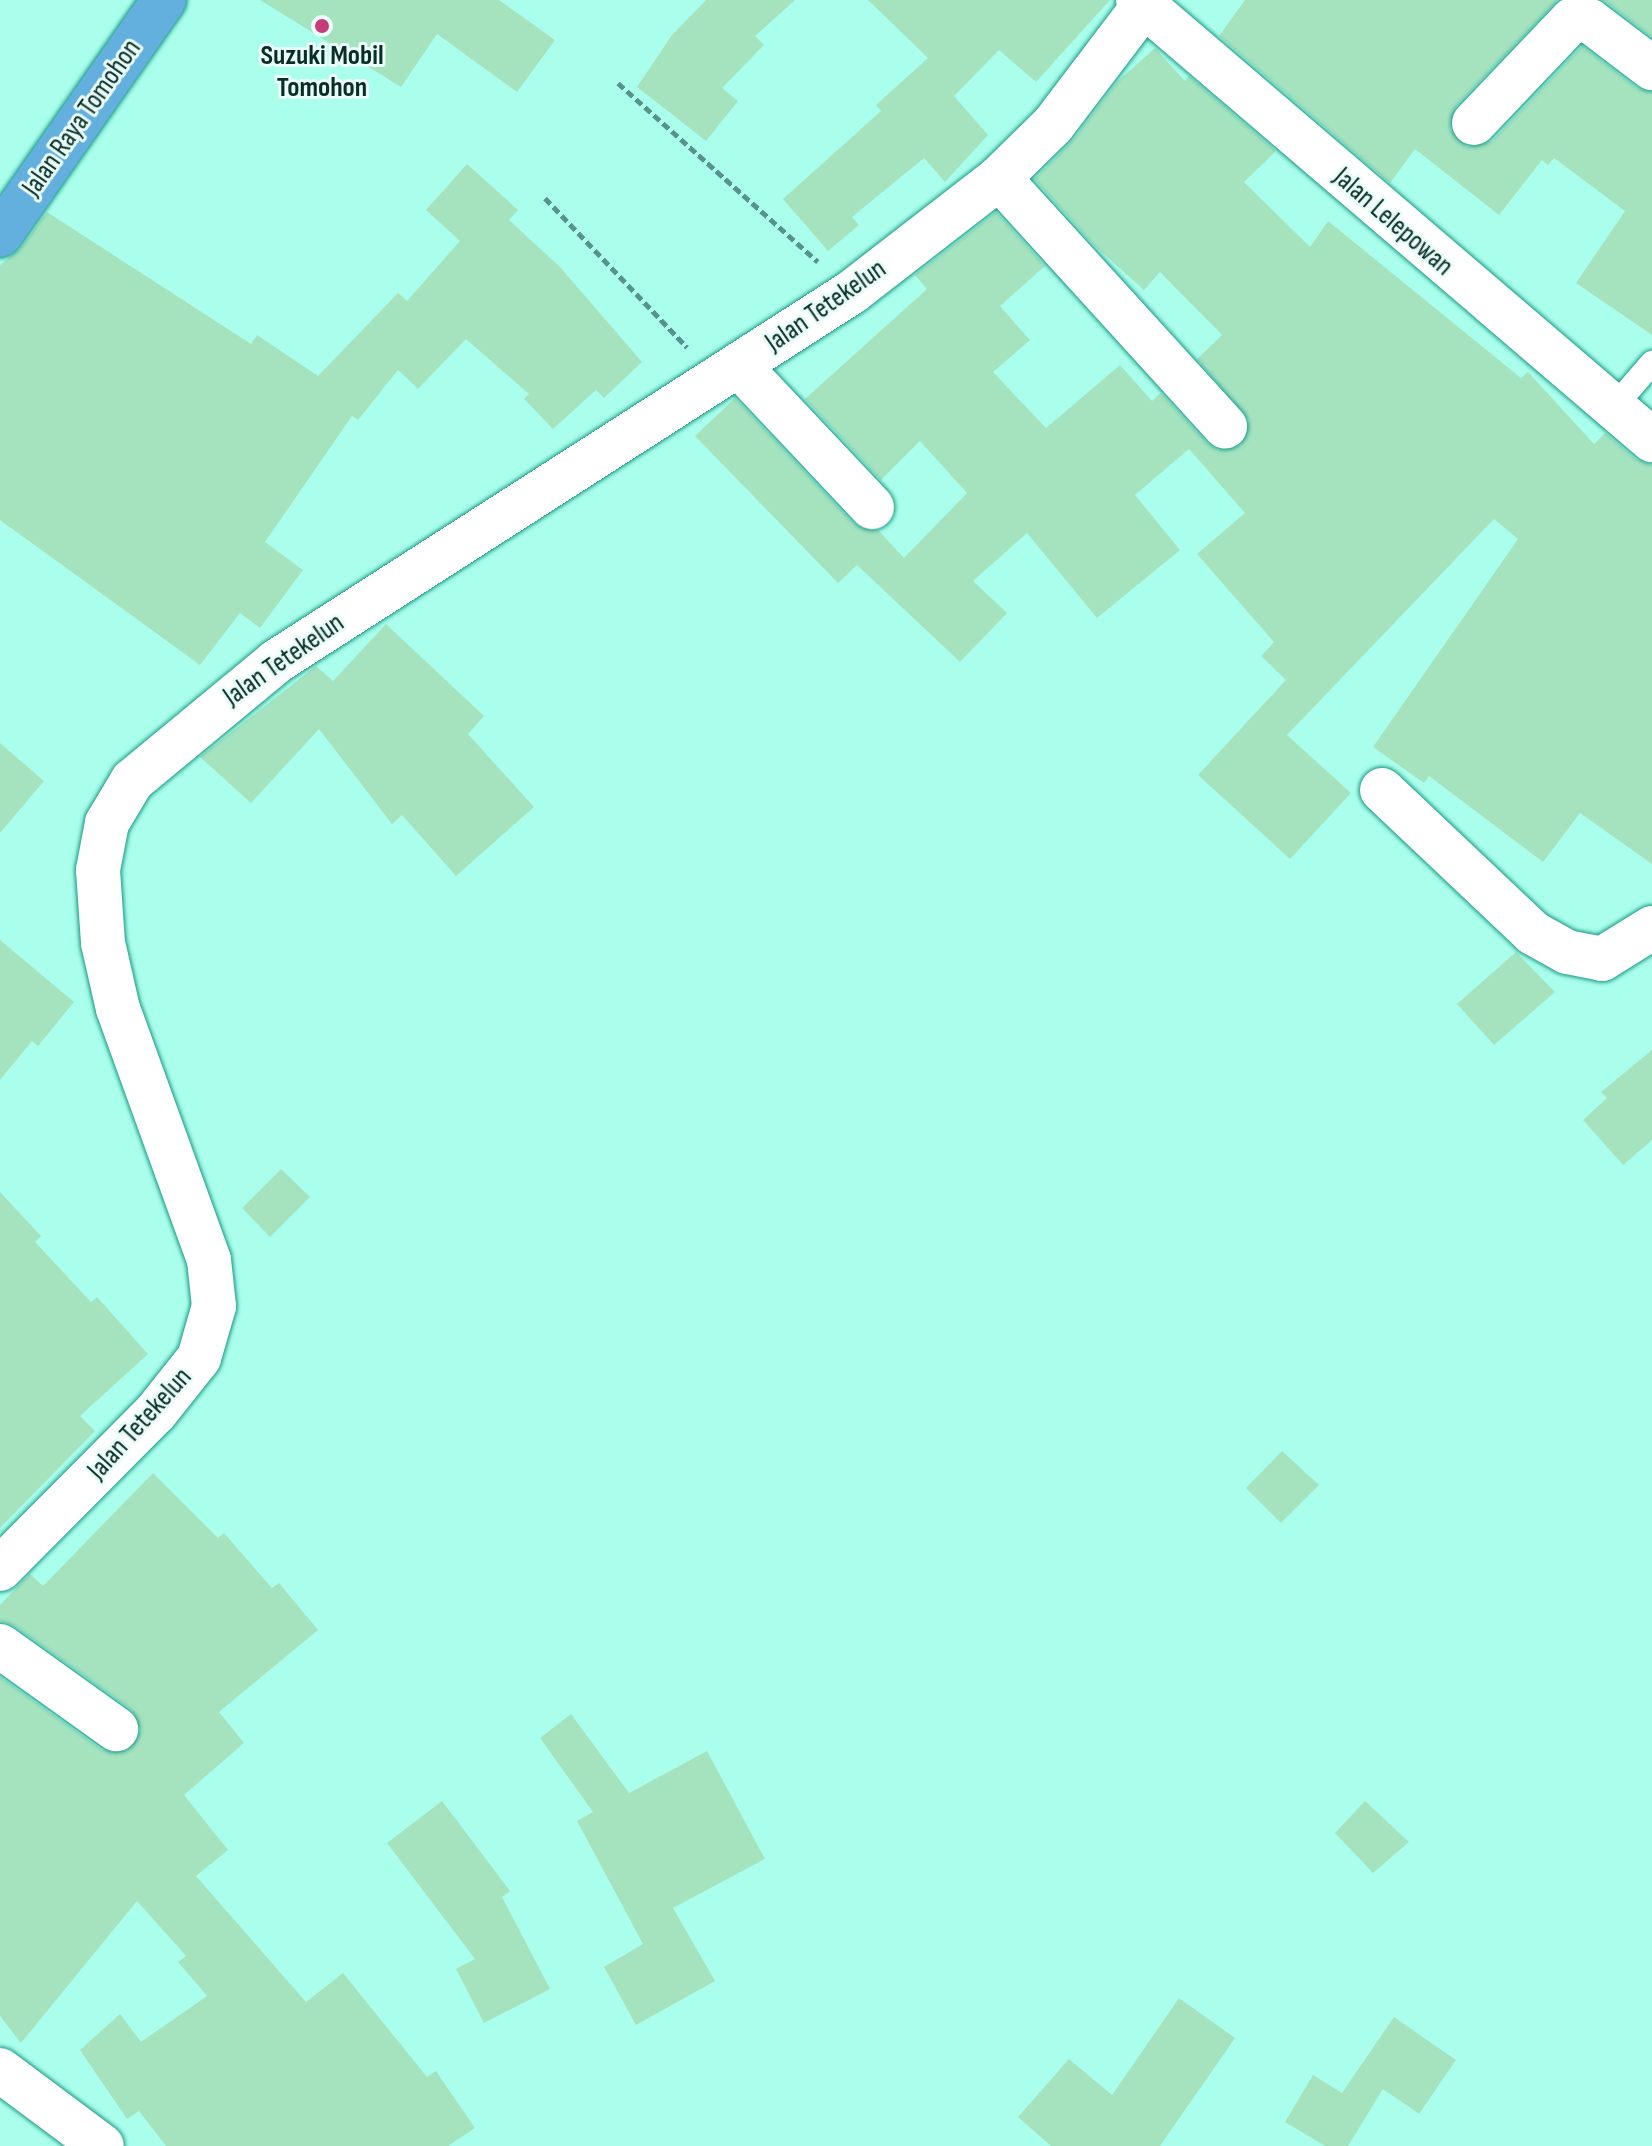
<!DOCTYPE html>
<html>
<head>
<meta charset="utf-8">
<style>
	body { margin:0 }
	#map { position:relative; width:1652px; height:2146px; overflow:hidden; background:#aaffec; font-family:"Sofia Sans Condensed",sans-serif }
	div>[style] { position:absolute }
	.building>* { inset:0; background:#a5e3bf }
	.path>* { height:5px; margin-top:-2.5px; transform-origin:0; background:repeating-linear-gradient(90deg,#579487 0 8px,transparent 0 12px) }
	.roads { filter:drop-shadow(0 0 2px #179885) drop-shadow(0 0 2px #179885) }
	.service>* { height:24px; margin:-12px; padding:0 12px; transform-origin:12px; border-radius:12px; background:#fff }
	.minor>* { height:44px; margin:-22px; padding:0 22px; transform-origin:22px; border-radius:22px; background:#fff }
	.trunk>* { height:44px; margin:-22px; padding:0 22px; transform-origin:22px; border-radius:22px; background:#63b0de }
	.dots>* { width:22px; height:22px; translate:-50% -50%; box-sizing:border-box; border:4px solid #eafdf8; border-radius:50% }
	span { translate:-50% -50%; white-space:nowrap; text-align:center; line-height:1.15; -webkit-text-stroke:6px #eafdf8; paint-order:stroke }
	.poi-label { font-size:28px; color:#082e27; font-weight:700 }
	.street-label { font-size:28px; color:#082e27 }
</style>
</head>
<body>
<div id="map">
	<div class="building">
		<i style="clip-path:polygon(260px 0,499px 0,555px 40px,517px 92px,437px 34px,401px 87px)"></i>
		<i style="clip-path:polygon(706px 0,795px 0,755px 36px,764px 45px,722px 88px,738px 101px,706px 141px,637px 87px,672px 35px)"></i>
		<i style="clip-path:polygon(868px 0,1110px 0,1036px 82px,999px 50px,954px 96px,988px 135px,945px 182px,924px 158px,852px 217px,859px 225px,828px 251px,783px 199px,881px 111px,876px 105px,928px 58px)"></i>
		<i style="clip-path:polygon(1245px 0,1558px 0,1456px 106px,1450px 129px,1467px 147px,1492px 141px,1582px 46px,1637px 88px,1652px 92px,1652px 335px,1576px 283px,1625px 211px,1554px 158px,1548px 165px,1542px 160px,1499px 215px,1415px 149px,1390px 183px,1219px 36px)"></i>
		<i style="clip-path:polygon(1603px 0,1652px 0,1652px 37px,1605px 1px)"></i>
		<i style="clip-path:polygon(1155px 48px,1185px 81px,1189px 76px,1276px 151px,1244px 182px,1310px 247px,1328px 221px,1521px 378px,1528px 372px,1594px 444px,1605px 433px,1636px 459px,1652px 465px,1652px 864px,1580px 813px,1543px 862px,1429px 776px,1424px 783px,1373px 747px,1518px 539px,1494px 519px,1287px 735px,1351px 793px,1290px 859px,1198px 775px,1286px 680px,1261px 656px,1274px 642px,1197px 554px,1245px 513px,1189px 449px,1135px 495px,1180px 550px,1097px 618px,1027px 533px,973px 581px,1007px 613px,960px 662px,857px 565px,838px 583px,695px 436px,735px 398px,854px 524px,879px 531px,904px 558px,967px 493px,920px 441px,881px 480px,805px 399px,927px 289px,915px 275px,996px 212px,1045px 266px,1000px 306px,1030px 340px,993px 372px,1046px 428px,1120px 365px,1152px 401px,1161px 393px,1207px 443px,1218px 450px,1241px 445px,1249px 420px,1197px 359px,1222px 335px,1160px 272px,1144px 290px,1095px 246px,1034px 179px,1073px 140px,1118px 81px)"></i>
		<i style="clip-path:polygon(467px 164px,518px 210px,509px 220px,560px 267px,642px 362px,604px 398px,596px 390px,553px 429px,524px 399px,529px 394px,466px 339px,418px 389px,398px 370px,358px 420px,352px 416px,265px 542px,303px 570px,260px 628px,240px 613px,200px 665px,0 520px,0 265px,20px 249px,47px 212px,251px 344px,257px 335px,318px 376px,398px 293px,407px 301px,460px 241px,426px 210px)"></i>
		<i style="clip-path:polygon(386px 624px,484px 716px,468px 734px,534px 807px,456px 876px,402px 815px,392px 824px,319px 729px,251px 803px,200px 757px,316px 666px,333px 681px)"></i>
		<i style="clip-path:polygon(0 743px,44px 781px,0 833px)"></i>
		<i style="clip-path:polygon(0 940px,74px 1002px,38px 1046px,32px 1041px,0 1080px)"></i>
		<i style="clip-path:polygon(1516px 952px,1555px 992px,1494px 1045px,1457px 1004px)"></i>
		<i style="clip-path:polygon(1652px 1050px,1652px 1140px,1623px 1165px,1583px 1120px,1607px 1098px,1601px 1092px)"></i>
		<i style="clip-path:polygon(281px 1169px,310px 1197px,270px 1237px,242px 1208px)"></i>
		<i style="clip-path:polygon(0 1192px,41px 1236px,35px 1242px,91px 1302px,97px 1297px,148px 1354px,80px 1416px,95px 1431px,0 1528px)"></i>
		<i style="clip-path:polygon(1282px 1451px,1319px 1485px,1281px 1523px,1246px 1488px)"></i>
		<i style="clip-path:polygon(153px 1473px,218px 1538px,224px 1533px,272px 1588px,279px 1583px,318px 1630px,219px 1712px,244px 1743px,184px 1795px,228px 1850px,196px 1876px,306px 2002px,343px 1973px,427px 2077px,436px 2071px,475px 2128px,448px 2146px,166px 2146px,139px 2111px,127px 2119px,80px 2050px,120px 2014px,141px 2042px,207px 1996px,178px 1962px,186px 1956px,137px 1901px,21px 2043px,0 2016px,0 1677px,102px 1750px,127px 1751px,141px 1731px,131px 1709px,15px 1626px,0 1621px,0 1605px,30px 1574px,43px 1586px)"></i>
		<i style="clip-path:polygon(571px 1714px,629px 1793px,707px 1751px,765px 1859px,673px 1908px,715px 1981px,636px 2025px,604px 1967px,643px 1944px,577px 1821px,593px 1812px,540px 1738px)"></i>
		<i style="clip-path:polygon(442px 1801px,510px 1891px,502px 1897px,550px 1989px,484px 2023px,456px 1969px,475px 1959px,387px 1843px)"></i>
		<i style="clip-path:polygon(1365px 1801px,1409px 1842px,1373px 1873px,1335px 1833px)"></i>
		<i style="clip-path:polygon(1179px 1998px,1235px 2038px,1160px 2146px,1051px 2146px,1018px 2117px,1069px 2059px,1112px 2095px)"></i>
		<i style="clip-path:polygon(1394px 2017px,1456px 2060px,1419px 2114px,1383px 2089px,1348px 2146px,1325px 2146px,1285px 2122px,1313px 2075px,1342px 2093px)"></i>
	</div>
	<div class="path">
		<i style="left:618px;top:83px;width:268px;rotate:41.8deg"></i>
		<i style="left:545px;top:198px;width:206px;rotate:46.4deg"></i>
	</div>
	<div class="roads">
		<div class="service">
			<i style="left:1613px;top:408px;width:60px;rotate:-49.1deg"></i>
		</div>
		<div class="minor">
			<i style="left:1138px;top:0;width:677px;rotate:40.56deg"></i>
			<i style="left:1474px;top:123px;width:142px;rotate:-46.4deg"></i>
			<i style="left:1572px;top:20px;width:18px;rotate:3deg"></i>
			<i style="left:1590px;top:21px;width:78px;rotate:37.2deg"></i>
			<i style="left:999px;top:178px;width:336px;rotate:47.7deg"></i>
			<i style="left:739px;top:366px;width:194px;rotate:46.7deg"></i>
			<i style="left:1382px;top:790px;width:208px;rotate:43.4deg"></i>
			<i style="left:1533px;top:933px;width:39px;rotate:29deg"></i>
			<i style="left:1567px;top:952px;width:36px;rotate:11deg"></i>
			<i style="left:1602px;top:959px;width:59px;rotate:-31.8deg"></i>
			<i style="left:0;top:1569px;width:221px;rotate:-45.2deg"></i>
			<i style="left:156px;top:1412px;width:69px;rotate:-51.5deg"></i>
			<i style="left:199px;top:1358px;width:54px;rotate:-73.9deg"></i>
			<i style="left:214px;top:1306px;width:46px;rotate:-96.2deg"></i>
			<i style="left:209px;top:1260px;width:267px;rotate:-109.9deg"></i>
			<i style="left:118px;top:1009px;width:68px;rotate:-102.8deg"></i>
			<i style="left:103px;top:943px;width:73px;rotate:-93.9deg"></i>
			<i style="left:98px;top:870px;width:48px;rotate:-79.2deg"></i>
			<i style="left:107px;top:823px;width:49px;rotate:-59.2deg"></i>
			<i style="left:132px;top:781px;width:188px;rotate:-39.6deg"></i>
			<i style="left:277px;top:661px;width:683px;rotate:-32.69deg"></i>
			<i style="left:852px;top:292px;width:186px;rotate:-37.8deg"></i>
			<i style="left:999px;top:178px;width:76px;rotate:-44.5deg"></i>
			<i style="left:1053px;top:125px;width:157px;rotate:-52.8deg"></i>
			<i style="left:0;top:1646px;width:143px;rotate:35.6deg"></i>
			<i style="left:0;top:2070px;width:127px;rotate:36.7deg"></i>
		</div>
		<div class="trunk">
			<i style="left:0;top:235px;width:287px;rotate:-55.1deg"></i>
		</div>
	</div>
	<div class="dots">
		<i style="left:322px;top:26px;background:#c63c76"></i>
	</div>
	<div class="poi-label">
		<span style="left:322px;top:72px">Suzuki Mobil<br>Tomohon</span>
	</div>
	<div class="street-label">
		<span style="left:82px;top:118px;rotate:-55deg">Jalan Raya Tomohon</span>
		<span style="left:1393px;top:222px;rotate:41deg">Jalan Lelepowan</span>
		<span style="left:826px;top:306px;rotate:-35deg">Jalan Tetekelun</span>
		<span style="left:284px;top:660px;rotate:-35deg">Jalan Tetekelun</span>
		<span style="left:140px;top:1424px;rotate:-48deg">Jalan Tetekelun</span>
	</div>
</div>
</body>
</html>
